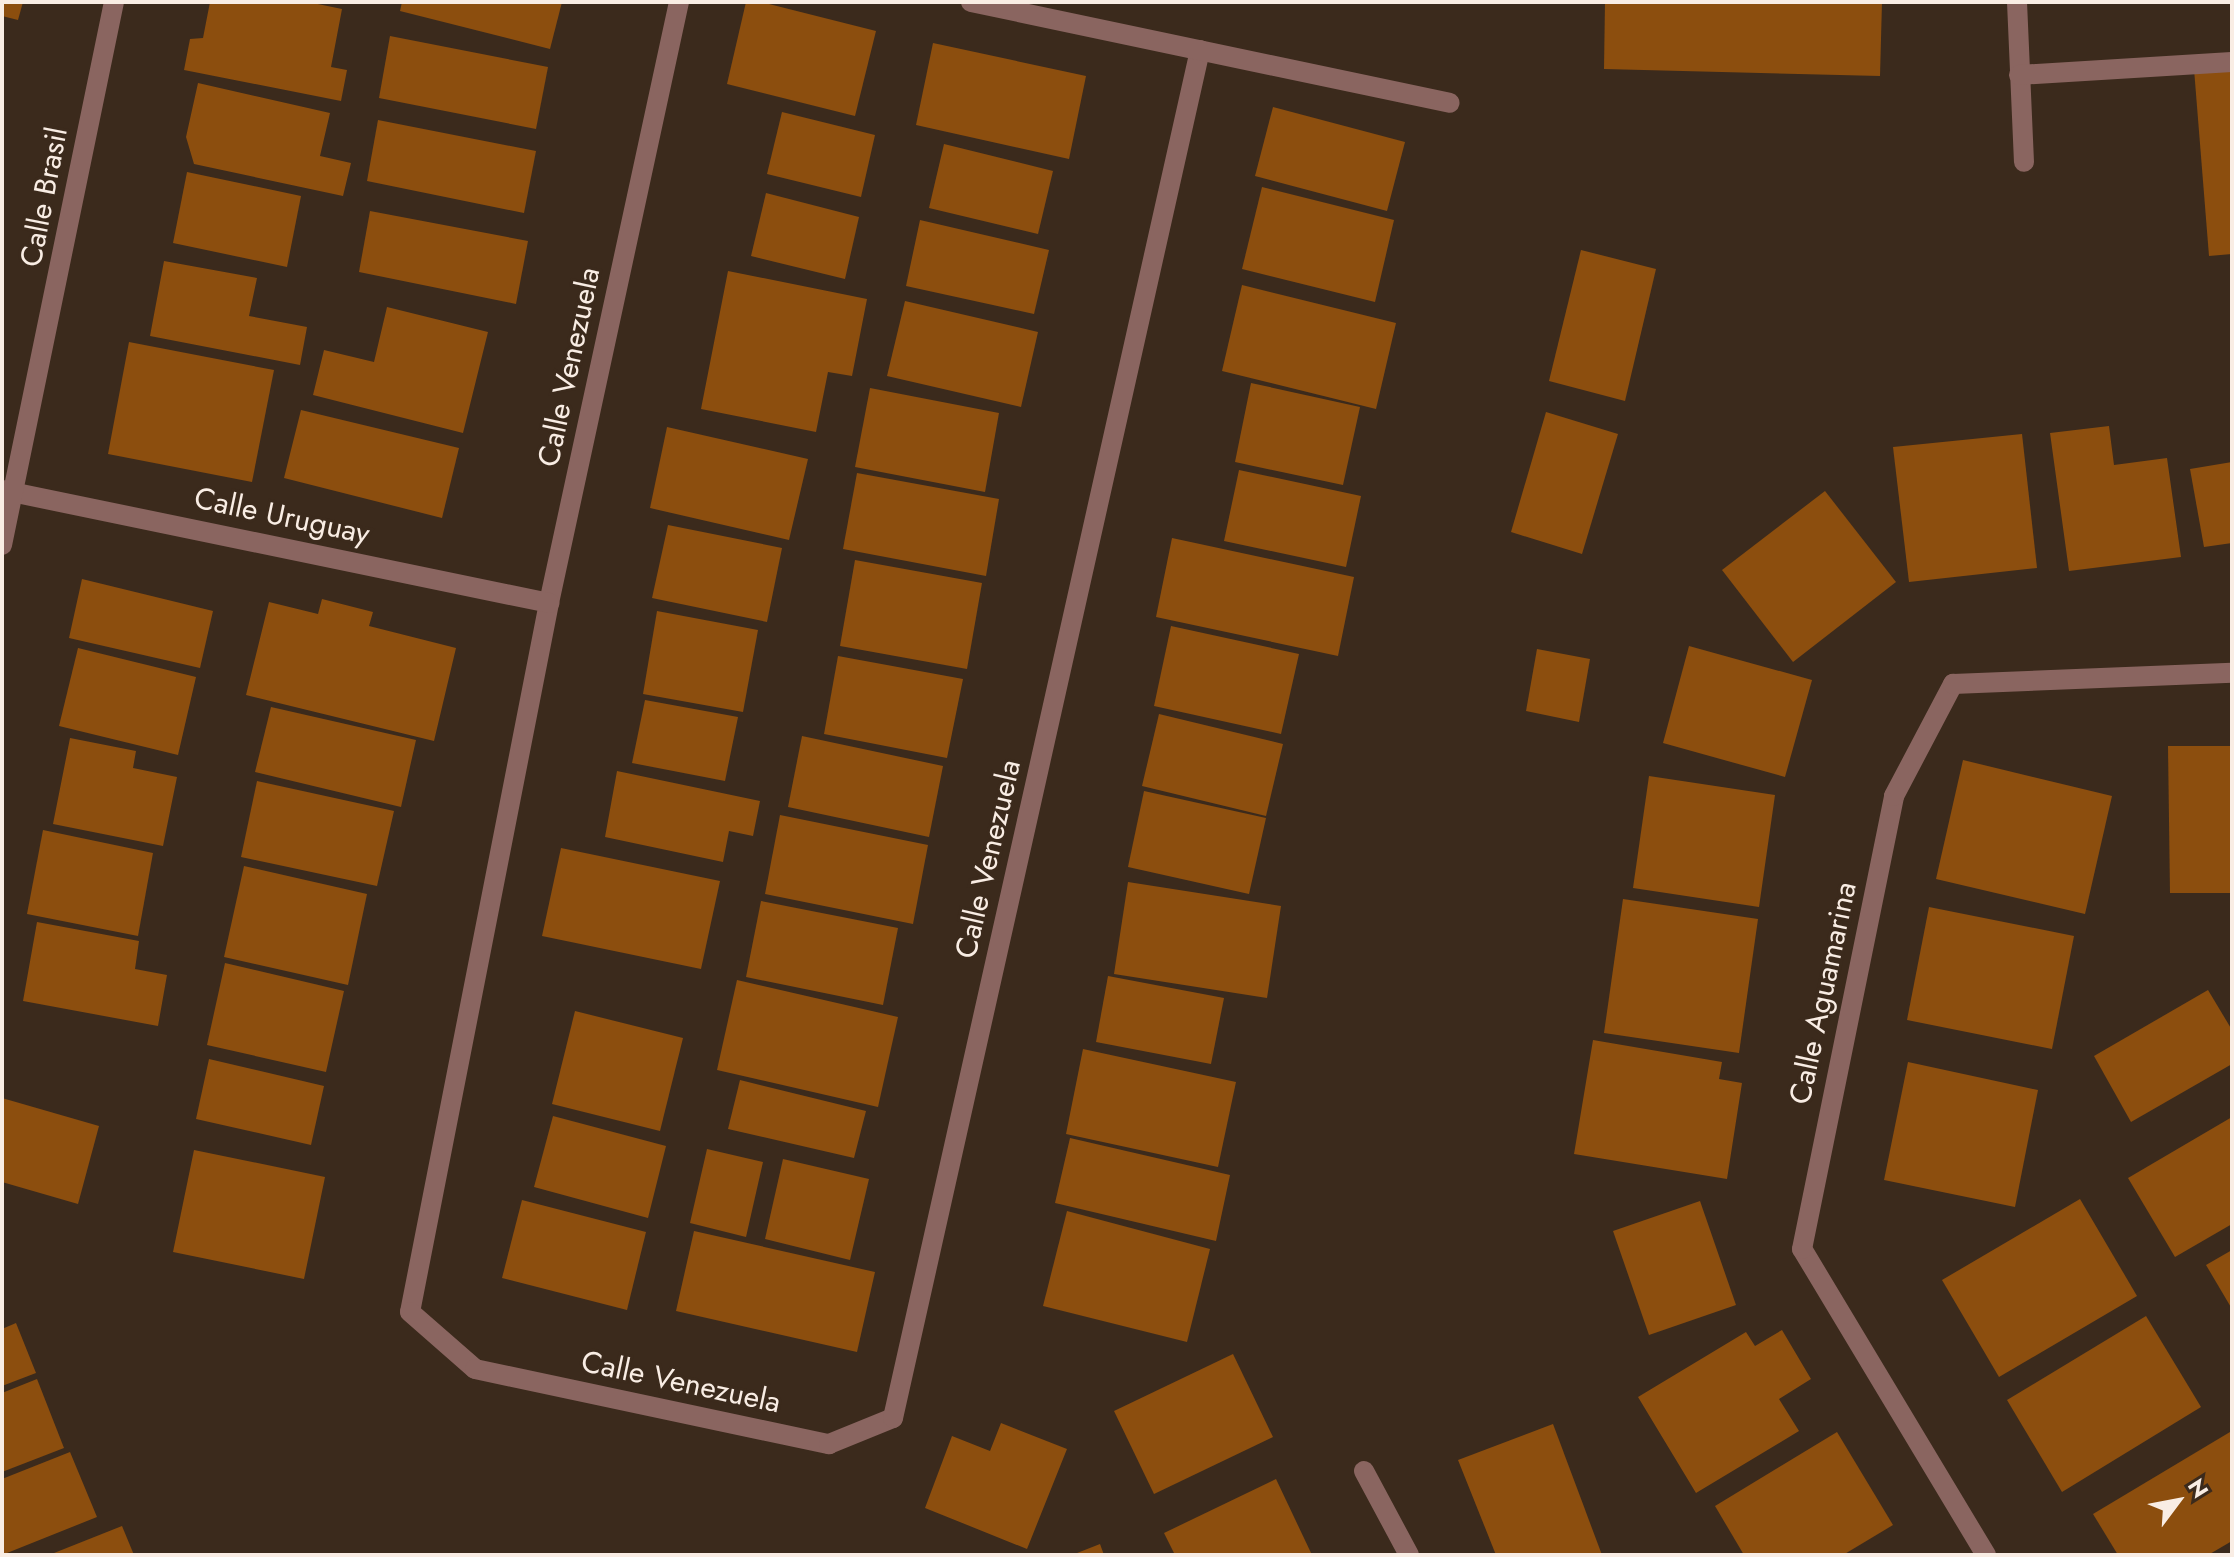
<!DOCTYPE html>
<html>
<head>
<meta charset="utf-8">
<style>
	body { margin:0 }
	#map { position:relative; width:2234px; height:1557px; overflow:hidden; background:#3b2a1c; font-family:Jost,sans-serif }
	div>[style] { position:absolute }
	.building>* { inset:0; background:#8c4e0e }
	.service>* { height:20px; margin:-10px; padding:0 10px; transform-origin:10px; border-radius:10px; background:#8a6560 }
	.minor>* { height:20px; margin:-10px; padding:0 10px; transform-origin:10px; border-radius:10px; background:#8a6560 }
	span { translate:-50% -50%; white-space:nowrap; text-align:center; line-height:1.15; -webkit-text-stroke:6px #3b2a1c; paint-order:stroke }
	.street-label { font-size:30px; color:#f9ede4 }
	.frame { position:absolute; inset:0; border:4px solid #f9ede4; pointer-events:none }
	.north { position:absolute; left:2138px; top:1461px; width:80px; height:80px; -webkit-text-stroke:6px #3b2a1c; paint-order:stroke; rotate:58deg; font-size:22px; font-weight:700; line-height:32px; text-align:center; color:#f9ede4 }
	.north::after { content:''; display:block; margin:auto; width:28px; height:36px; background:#f9ede4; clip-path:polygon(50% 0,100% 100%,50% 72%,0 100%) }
</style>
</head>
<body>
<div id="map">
	<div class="building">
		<i style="clip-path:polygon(2px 2px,23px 2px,18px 20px,2px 16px)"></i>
		<i style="clip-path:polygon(210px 2px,308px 2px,342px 9px,331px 67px,347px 70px,341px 101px,184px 70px,190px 39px,203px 38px)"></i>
		<i style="clip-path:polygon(402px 2px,562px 2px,550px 49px,400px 11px)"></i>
		<i style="clip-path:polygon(746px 2px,761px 2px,876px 31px,855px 116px,727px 84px)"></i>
		<i style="clip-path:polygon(1605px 2px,1882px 2px,1880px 76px,1604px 69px)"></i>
		<i style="clip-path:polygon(390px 36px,548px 67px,536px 129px,379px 98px)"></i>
		<i style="clip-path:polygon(933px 43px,1086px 76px,1069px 159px,916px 125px)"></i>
		<i style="clip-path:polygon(2232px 66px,2232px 254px,2209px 256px,2194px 69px)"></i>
		<i style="clip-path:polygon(198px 83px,330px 113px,320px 156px,351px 163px,343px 196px,194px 164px,186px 137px)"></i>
		<i style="clip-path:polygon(1273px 107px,1405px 142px,1387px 211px,1255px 176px)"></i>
		<i style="clip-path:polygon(782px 112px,875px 135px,861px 197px,767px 174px)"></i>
		<i style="clip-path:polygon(378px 120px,536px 151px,524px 213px,367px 181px)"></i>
		<i style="clip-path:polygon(944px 144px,1053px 171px,1038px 234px,929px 208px)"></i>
		<i style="clip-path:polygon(187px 172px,301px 196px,287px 267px,173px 243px)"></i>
		<i style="clip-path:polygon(1262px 187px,1394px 220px,1375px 302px,1242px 269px)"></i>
		<i style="clip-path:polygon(766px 193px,859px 217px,845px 279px,751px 256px)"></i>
		<i style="clip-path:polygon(370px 211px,528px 241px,516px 304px,359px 272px)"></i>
		<i style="clip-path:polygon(920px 220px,1049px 250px,1034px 314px,906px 286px)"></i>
		<i style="clip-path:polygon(1581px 250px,1656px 269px,1625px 401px,1549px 381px)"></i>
		<i style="clip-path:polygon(164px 261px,257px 278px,249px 316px,307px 327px,300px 365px,150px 336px)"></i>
		<i style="clip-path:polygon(728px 271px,867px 299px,852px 376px,828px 372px,816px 432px,701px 409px)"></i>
		<i style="clip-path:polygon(1242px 285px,1396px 323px,1376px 409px,1222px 371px)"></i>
		<i style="clip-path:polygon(905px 301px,1038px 332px,1021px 407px,887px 376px)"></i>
		<i style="clip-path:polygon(387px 307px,488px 332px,463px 433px,313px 395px,324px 350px,374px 362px)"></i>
		<i style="clip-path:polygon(129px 342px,274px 370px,252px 482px,108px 454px)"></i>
		<i style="clip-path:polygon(1251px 383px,1360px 407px,1343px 485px,1235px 462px)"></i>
		<i style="clip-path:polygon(870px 388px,999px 413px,985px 492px,855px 467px)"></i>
		<i style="clip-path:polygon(301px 410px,459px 448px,442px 518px,284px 478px)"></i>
		<i style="clip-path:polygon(1546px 412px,1618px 434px,1582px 554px,1511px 532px)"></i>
		<i style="clip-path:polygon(2109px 426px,2114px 465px,2167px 458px,2181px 557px,2069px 571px,2050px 433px)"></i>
		<i style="clip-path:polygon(667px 427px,808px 459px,789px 540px,650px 508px)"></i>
		<i style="clip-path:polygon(2022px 434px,2037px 568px,1909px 582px,1893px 447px)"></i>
		<i style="clip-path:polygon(2232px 462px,2232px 543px,2204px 547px,2190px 469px)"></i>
		<i style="clip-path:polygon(1239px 470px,1361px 496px,1346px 567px,1224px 541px)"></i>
		<i style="clip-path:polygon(857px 473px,999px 499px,986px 576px,843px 549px)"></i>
		<i style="clip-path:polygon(1825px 491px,1896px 582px,1793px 662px,1722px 570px)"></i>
		<i style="clip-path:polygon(668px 525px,782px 548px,767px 622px,652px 598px)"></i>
		<i style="clip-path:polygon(1172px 538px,1354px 577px,1338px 656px,1156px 617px)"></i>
		<i style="clip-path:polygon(855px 560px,982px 583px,967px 669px,840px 646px)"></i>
		<i style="clip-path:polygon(82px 579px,213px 611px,200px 668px,69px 638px)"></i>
		<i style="clip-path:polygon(322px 599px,373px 612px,369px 626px,456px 648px,434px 741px,246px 695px,269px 602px,318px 614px)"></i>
		<i style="clip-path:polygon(657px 611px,758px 630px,743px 712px,643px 694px)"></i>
		<i style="clip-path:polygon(1171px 626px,1299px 654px,1281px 734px,1154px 706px)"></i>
		<i style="clip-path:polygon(1689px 646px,1812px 680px,1785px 777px,1663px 743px)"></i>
		<i style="clip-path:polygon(78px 648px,196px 677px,178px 755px,59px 726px)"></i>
		<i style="clip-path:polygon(1537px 649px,1590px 659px,1579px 722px,1526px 711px)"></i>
		<i style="clip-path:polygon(838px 656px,963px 679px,947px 758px,824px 734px)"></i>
		<i style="clip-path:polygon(645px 700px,738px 717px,725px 781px,632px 763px)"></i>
		<i style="clip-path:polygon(271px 707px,416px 740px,401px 807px,255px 772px)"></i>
		<i style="clip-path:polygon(1159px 714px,1283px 744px,1266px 816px,1142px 786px)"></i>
		<i style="clip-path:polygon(802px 736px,943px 766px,929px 837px,788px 807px)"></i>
		<i style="clip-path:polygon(70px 738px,136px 751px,133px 768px,177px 777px,163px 846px,53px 824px)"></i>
		<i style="clip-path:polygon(2168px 746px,2232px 746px,2232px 893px,2170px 893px)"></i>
		<i style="clip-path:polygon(1963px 760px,2112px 796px,2085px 914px,1936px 879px)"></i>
		<i style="clip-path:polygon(617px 771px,760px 801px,753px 836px,729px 831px,723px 862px,605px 837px)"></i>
		<i style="clip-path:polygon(1649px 776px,1775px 795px,1759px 907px,1633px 888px)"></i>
		<i style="clip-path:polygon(257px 781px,394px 811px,377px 886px,241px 857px)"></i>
		<i style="clip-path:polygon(1144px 791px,1266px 818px,1249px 894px,1128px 867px)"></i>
		<i style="clip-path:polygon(780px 815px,928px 845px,913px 924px,765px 894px)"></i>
		<i style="clip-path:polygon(43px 830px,153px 853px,138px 936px,27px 914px)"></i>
		<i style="clip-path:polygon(561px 848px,720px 881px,701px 969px,542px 936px)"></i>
		<i style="clip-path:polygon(244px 866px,367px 894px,348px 985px,224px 957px)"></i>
		<i style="clip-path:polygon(1128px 882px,1281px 906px,1267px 998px,1114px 974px)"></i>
		<i style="clip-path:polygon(1623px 899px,1758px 919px,1739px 1053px,1604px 1033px)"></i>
		<i style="clip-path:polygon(761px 901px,898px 928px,883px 1005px,746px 977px)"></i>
		<i style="clip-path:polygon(1929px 907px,2074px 936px,2052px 1049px,1907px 1020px)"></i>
		<i style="clip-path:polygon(37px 922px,139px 941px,135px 969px,167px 975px,158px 1026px,23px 1001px)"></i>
		<i style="clip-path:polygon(225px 963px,344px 991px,326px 1072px,207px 1045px)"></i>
		<i style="clip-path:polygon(1108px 976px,1224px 998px,1211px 1064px,1096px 1042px)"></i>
		<i style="clip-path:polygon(737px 980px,898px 1017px,878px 1107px,717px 1070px)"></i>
		<i style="clip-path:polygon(2208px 990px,2232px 1030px,2232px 1064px,2131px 1122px,2094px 1056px)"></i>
		<i style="clip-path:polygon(575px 1011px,683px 1038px,660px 1131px,552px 1104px)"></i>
		<i style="clip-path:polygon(1593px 1040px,1722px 1062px,1719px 1079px,1742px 1083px,1727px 1179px,1574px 1154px)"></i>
		<i style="clip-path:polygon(1083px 1049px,1236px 1082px,1218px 1167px,1066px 1134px)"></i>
		<i style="clip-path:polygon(209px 1059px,324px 1086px,311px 1145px,196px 1119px)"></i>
		<i style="clip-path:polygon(1908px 1062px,2038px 1090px,2015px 1207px,1884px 1180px)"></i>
		<i style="clip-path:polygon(740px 1080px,866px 1111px,854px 1158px,728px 1129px)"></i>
		<i style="clip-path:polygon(2px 1098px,99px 1126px,78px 1204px,2px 1182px)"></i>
		<i style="clip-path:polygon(553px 1116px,666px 1146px,648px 1218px,534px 1187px)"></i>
		<i style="clip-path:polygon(2232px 1117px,2232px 1224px,2175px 1257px,2128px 1178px)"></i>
		<i style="clip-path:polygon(1070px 1138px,1230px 1175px,1216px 1241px,1055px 1203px)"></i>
		<i style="clip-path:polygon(707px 1149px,763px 1162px,746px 1237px,690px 1223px)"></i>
		<i style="clip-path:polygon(194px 1150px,325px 1177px,304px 1279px,173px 1252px)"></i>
		<i style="clip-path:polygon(783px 1159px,869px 1179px,850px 1260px,765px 1239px)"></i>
		<i style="clip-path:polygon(2080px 1199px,2137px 1296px,1999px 1377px,1942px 1280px)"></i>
		<i style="clip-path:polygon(522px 1200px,646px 1232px,627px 1310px,502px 1278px)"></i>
		<i style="clip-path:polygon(1700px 1201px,1736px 1305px,1649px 1335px,1613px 1231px)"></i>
		<i style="clip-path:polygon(1067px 1211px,1210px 1249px,1187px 1342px,1043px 1306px)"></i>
		<i style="clip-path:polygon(694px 1231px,875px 1272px,857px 1352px,676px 1311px)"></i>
		<i style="clip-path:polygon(2232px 1250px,2232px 1309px,2206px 1265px)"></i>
		<i style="clip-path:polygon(2146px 1316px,2201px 1407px,2062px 1492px,2007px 1400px)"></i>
		<i style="clip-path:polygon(16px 1323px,36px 1373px,2px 1386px,2px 1329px)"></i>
		<i style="clip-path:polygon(1782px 1330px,1811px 1379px,1779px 1399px,1799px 1431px,1696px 1493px,1638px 1397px,1746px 1332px,1755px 1346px)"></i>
		<i style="clip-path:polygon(1233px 1354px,1273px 1437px,1154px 1494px,1114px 1411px)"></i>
		<i style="clip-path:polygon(37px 1379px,64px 1448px,2px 1472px,2px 1393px)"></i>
		<i style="clip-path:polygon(1001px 1423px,1067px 1449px,1027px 1549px,925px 1508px,952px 1436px,990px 1451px)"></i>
		<i style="clip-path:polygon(1553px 1424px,1602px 1555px,1496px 1555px,1458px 1460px)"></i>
		<i style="clip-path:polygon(1837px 1432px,1893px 1525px,1843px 1555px,1744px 1555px,1715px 1506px)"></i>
		<i style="clip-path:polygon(2230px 1432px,2232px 1541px,2208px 1555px,2118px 1555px,2093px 1514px)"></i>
		<i style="clip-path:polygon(70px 1452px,97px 1517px,2px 1555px,2px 1479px)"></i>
		<i style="clip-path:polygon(1276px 1479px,1312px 1555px,1175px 1555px,1164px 1533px)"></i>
		<i style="clip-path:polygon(122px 1526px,134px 1555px,49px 1555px)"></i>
		<i style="clip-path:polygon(1100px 1544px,1104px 1555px,1072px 1555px)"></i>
	</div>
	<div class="service">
		<i style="left:2017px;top:2px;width:160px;rotate:87.5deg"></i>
		<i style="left:2019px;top:75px;width:213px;rotate:-3.5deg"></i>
	</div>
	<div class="minor">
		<i style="left:679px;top:2px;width:615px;rotate:102.21deg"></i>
		<i style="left:549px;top:603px;width:722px;rotate:101.09deg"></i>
		<i style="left:410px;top:1312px;width:86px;rotate:41.2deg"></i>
		<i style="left:475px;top:1369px;width:362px;rotate:12deg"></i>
		<i style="left:829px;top:1444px;width:69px;rotate:-22.1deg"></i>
		<i style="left:893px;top:1418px;width:1402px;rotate:-77.35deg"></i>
		<i style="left:971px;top:2px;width:489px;rotate:11.9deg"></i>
		<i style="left:2px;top:490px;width:559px;rotate:11.67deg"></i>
		<i style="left:2px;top:545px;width:554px;rotate:-78.35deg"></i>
		<i style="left:1364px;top:1471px;width:95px;rotate:61.8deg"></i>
		<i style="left:1986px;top:1555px;width:357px;rotate:-121deg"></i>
		<i style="left:1802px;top:1249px;width:462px;rotate:-78.5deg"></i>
		<i style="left:1894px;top:796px;width:127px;rotate:-62.2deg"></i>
		<i style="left:1953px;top:684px;width:279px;rotate:-2.3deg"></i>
	</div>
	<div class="street-label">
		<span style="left:44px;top:197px;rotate:-79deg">Calle Brasil</span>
		<span style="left:569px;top:367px;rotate:-78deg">Calle Venezuela</span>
		<span style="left:282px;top:516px;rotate:12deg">Calle Uruguay</span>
		<span style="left:988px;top:859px;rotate:-77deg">Calle Venezuela</span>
		<span style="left:1823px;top:993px;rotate:-78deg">Calle Aguamarina</span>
		<span style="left:681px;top:1382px;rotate:12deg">Calle Venezuela</span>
	</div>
	<div class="frame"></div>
	<div class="north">N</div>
</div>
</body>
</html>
